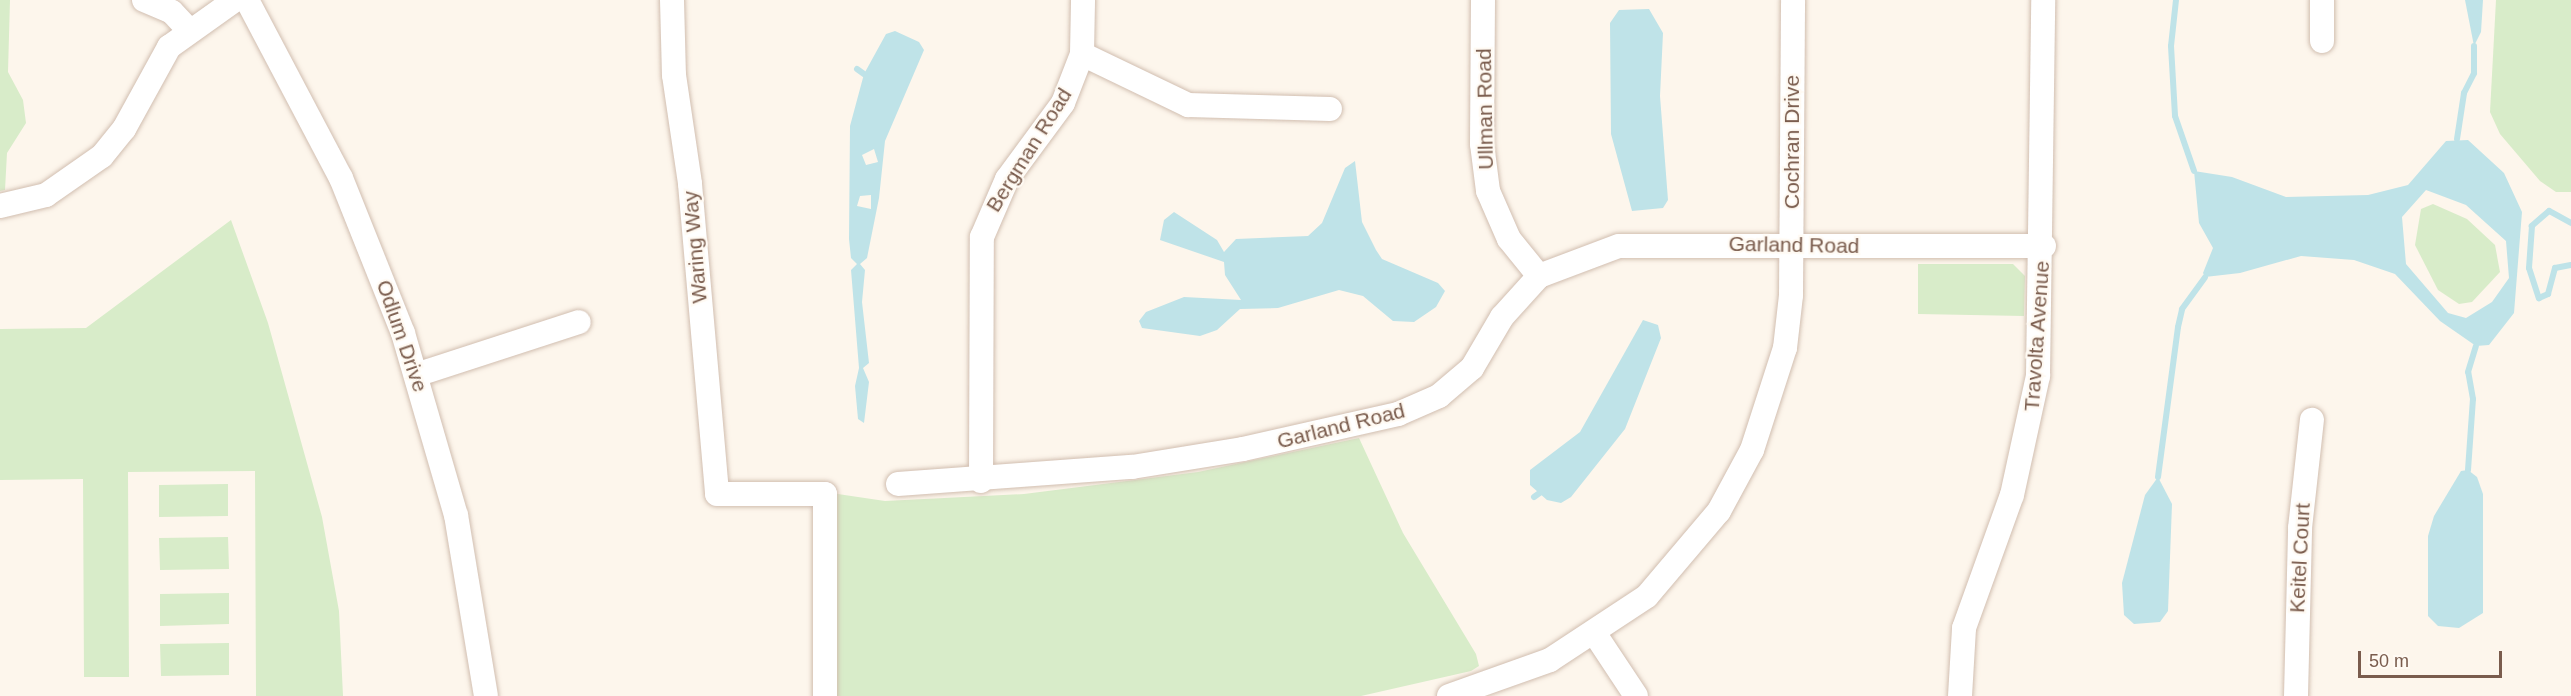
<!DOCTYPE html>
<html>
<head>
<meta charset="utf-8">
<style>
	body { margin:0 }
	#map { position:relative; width:2571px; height:696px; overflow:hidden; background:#fdf6ec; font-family:Arial,sans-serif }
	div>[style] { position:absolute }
	.green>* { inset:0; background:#d8ecc9 }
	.water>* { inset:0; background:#bfe3e8 }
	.stream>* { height:6px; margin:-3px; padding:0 3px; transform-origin:3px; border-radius:3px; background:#bfe3e8 }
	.roads { filter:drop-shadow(0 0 2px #d1beb0) drop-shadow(0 0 2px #d1beb0) }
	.minor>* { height:24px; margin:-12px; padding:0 12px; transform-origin:12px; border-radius:12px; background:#fff }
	span { translate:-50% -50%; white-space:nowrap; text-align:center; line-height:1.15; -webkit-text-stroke:4.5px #fffaf3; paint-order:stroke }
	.street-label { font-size:21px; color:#7a5c4d }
	.scale { position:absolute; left:2358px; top:651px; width:144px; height:27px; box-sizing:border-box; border:3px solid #7a5c4d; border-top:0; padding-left:8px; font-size:18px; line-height:21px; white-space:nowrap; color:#7a5c4d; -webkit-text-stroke:4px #fffaf3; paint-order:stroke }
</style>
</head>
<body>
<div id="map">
	<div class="green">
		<i style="clip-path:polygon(0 0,10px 0,8px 72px,23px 100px,26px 123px,7px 153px,5px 190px,0 191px)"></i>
		<i style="clip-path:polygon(2496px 0,2571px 0,2571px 192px,2556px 192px,2540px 181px,2500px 134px,2490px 112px)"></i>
		<i style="clip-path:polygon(2433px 204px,2467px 219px,2495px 245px,2500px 272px,2472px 302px,2459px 304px,2438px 290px,2415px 245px,2421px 209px)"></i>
		<i style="clip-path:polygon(231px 220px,268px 323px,322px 517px,339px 611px,343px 696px,256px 696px,255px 471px,128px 472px,129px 677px,84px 677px,83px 479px,0 480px,0 329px,86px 328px)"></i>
		<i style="clip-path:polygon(1918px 264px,2013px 264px,2025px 276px,2024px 316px,1918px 314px)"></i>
		<i style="clip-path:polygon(1359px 438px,1403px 533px,1476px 654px,1479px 666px,1471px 671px,1361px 696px,833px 696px,831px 493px,885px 501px,1024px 494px,1198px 472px)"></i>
		<i style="clip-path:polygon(228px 484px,228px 516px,159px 517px,159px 485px)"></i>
		<i style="clip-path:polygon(228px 537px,229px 569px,160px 570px,159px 538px)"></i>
		<i style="clip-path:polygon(229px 593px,229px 624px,160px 626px,160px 594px)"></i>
		<i style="clip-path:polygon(229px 643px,229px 675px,161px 676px,160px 644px)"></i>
	</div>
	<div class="water">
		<i style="clip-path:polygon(2465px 0,2483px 0,2481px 32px,2474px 46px)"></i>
		<i style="clip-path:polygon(1649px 9px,1663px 33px,1660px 96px,1668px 200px,1663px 208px,1632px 211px,1611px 134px,1610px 23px,1619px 10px)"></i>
		<i style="clip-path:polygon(evenodd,895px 31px,919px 42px,924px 50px,885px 141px,879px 198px,867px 258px,860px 264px,865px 270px,862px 302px,869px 363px,863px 368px,869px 382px,864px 423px,858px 419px,855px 386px,859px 368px,851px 270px,857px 264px,851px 258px,849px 239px,850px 126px,864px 74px,886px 34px,895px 31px,874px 149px,878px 162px,866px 165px,862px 155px,874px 149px,895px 31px,871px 195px,871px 209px,857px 206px,860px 196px,871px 195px)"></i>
		<i style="clip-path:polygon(evenodd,2468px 140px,2504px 173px,2522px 212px,2514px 313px,2489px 345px,2476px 346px,2440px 321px,2395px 274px,2354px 260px,2301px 256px,2240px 273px,2205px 277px,2203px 273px,2213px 248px,2199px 223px,2194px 171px,2232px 177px,2286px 197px,2368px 195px,2408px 185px,2446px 141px,2468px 140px,2426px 190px,2466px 205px,2506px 241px,2509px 278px,2492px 302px,2466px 318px,2448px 313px,2406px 264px,2402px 217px,2426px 190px)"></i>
		<i style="clip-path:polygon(1355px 161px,1362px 222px,1376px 250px,1382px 259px,1438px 283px,1445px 291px,1436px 307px,1414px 322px,1393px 321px,1363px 296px,1339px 290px,1278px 308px,1240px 309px,1217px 330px,1200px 336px,1142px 328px,1139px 321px,1146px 312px,1184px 297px,1241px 300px,1225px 275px,1224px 262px,1160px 240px,1164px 220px,1174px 212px,1217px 240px,1224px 252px,1236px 239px,1308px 236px,1322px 223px,1345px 168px)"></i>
		<i style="clip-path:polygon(1643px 320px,1658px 325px,1661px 338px,1625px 429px,1571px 497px,1561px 503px,1547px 500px,1530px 485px,1530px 470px,1580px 432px)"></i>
		<i style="clip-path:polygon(2468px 470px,2477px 477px,2483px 494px,2483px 613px,2459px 628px,2438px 626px,2428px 616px,2428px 536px,2434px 516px,2461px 471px)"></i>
		<i style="clip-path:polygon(2158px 477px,2172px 504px,2168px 611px,2160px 622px,2134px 624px,2124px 615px,2122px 583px,2145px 495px)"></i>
	</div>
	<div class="stream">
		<i style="left:2176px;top:0;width:46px;rotate:96.2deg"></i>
		<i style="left:2171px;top:46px;width:70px;rotate:86.7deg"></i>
		<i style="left:2175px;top:116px;width:58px;rotate:70.9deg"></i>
		<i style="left:857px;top:69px;width:9px;rotate:36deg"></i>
		<i style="left:2457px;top:139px;width:47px;rotate:-81.3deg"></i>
		<i style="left:2464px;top:93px;width:22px;rotate:-63deg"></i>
		<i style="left:2474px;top:73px;width:27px;rotate:-90deg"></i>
		<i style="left:2571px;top:223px;width:25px;rotate:-151deg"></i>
		<i style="left:2549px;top:211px;width:23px;rotate:139deg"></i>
		<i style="left:2532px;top:226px;width:42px;rotate:94.1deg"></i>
		<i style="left:2529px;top:268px;width:32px;rotate:72deg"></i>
		<i style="left:2539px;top:298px;width:10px;rotate:-24deg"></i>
		<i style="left:2548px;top:294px;width:27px;rotate:-75deg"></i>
		<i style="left:2555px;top:268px;width:16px;rotate:-11deg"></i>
		<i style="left:2468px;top:470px;width:71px;rotate:-86deg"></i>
		<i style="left:2473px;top:399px;width:27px;rotate:-100deg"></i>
		<i style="left:2468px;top:372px;width:27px;rotate:-73deg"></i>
		<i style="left:2158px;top:477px;width:151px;rotate:-82.4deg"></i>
		<i style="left:2178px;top:327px;width:18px;rotate:-77deg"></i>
		<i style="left:2182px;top:309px;width:39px;rotate:-54deg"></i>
		<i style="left:1534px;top:497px;width:9px;rotate:-36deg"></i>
	</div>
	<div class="roads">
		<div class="minor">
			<i style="left:144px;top:0;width:30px;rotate:23deg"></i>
			<i style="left:172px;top:12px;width:25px;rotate:47deg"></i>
			<i style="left:247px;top:0;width:201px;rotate:62.2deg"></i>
			<i style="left:341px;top:178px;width:167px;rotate:68.2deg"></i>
			<i style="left:403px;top:333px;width:190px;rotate:73.8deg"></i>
			<i style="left:456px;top:515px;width:183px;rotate:80.6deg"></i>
			<i style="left:672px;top:0;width:75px;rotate:88.5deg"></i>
			<i style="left:674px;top:75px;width:110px;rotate:81.6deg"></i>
			<i style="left:690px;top:184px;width:311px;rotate:85deg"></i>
			<i style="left:717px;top:494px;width:108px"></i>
			<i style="left:825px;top:494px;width:202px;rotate:90deg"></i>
			<i style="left:1483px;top:0;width:144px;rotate:90.4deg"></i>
			<i style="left:1482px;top:144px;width:47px;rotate:82.7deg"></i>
			<i style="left:1488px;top:191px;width:52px;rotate:66.4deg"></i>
			<i style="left:1509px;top:239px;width:48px;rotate:51deg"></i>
			<i style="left:2322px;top:41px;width:41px;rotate:-90deg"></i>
			<i style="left:1082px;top:54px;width:118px;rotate:25.7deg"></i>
			<i style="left:1188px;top:105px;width:142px;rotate:1.6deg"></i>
			<i style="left:0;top:206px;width:47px;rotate:-13.4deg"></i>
			<i style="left:46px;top:195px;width:68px;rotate:-34.9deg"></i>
			<i style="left:102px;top:156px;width:35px;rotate:-51deg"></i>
			<i style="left:124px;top:129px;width:94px;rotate:-61.2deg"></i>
			<i style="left:169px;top:47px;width:81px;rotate:-35.5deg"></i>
			<i style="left:416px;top:375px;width:171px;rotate:-18deg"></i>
			<i style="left:981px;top:481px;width:244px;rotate:-89.8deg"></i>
			<i style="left:982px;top:237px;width:63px;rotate:-66.7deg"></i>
			<i style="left:1007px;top:179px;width:94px;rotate:-53.6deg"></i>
			<i style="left:1063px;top:103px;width:53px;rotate:-68.8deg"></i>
			<i style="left:1082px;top:54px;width:54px;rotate:-88.9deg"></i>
			<i style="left:898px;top:484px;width:235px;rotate:-4.2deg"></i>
			<i style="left:1132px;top:467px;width:112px;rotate:-9.2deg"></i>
			<i style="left:1243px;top:449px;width:159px;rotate:-12.7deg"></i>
			<i style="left:1398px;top:414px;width:45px;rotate:-23.7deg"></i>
			<i style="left:1439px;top:396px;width:43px;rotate:-40.3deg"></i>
			<i style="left:1472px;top:368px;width:59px;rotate:-59.5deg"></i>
			<i style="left:1502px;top:317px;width:55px;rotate:-47.9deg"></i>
			<i style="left:1539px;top:276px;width:85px;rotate:-20.6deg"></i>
			<i style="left:1619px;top:246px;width:425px"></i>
			<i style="left:1595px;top:634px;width:74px;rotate:56.5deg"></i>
			<i style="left:1449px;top:696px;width:107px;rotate:-19.6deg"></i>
			<i style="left:1550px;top:660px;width:116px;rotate:-33.4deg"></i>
			<i style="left:1647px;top:596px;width:111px;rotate:-49.7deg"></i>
			<i style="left:1719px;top:511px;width:69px;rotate:-61.6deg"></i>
			<i style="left:1752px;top:450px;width:107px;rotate:-72.1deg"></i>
			<i style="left:1785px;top:348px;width:53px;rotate:-83.5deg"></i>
			<i style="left:1791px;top:295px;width:295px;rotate:-89.6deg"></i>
			<i style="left:1960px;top:696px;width:68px;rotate:-86.6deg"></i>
			<i style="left:1964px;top:628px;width:141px;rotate:-70.2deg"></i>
			<i style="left:2012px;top:495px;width:122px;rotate:-77.7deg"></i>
			<i style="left:2038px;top:376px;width:376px;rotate:-89.2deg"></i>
			<i style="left:2296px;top:696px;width:168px;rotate:-88.6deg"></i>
			<i style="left:2300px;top:528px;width:109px;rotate:-83.7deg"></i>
		</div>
	</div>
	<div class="street-label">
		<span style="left:1485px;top:109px;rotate:-91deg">Ullman Road</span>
		<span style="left:1792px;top:142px;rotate:-90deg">Cochran Drive</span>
		<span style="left:1029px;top:150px;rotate:-58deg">Bergman Road</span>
		<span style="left:1794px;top:245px;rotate:1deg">Garland Road</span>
		<span style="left:695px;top:247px;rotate:-95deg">Waring Way</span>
		<span style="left:402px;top:336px;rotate:71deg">Odlum Drive</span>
		<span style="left:2037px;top:336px;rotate:-86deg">Travolta Avenue</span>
		<span style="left:1341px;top:426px;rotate:-14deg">Garland Road</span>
		<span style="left:2300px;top:558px;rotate:-87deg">Keitel Court</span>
	</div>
	<div class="scale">50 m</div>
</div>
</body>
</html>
